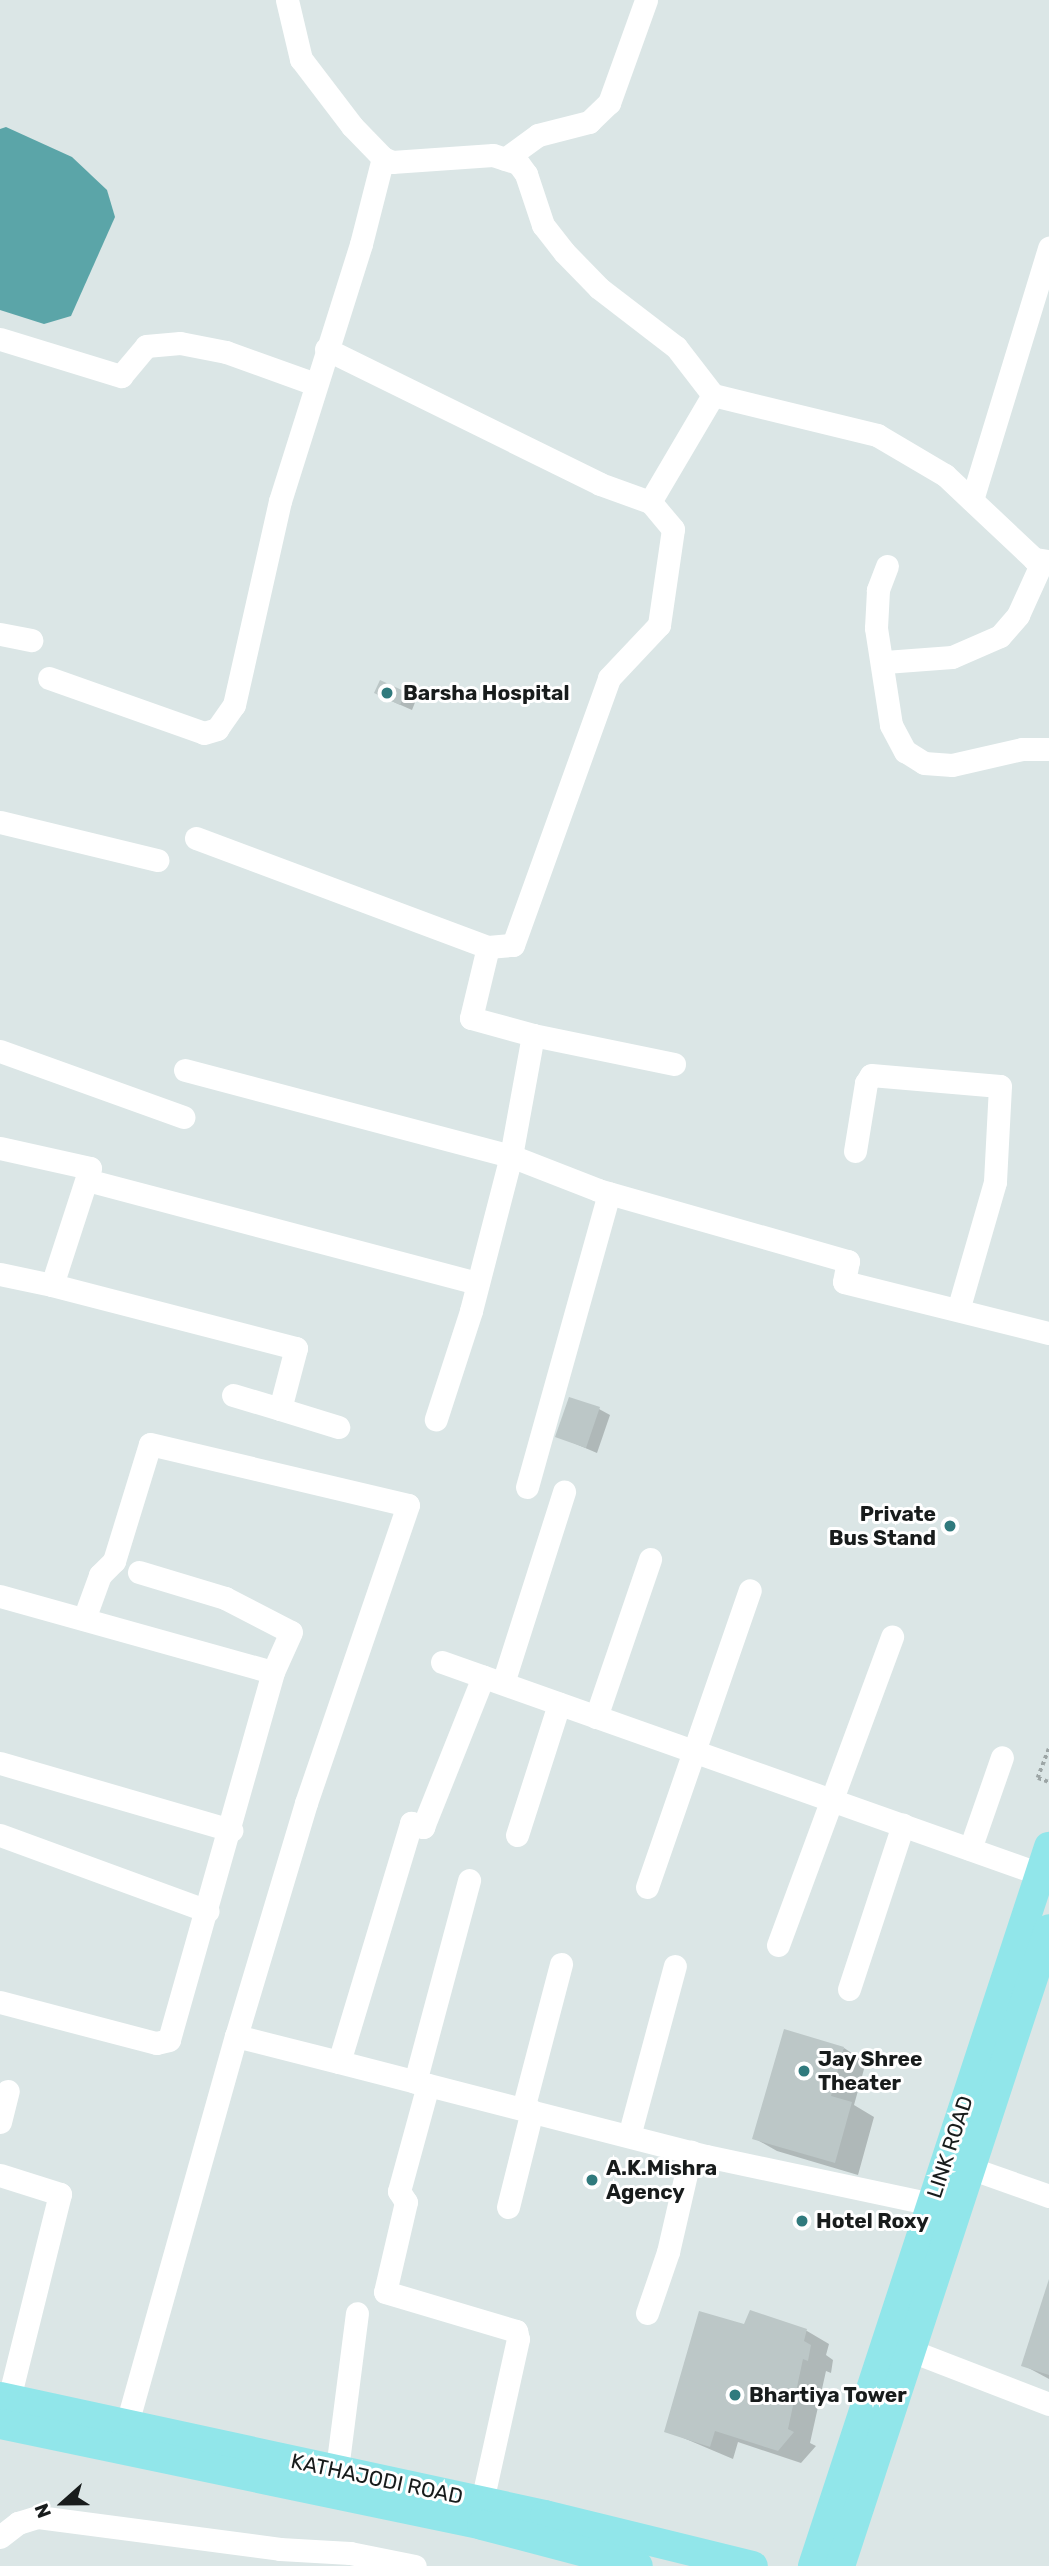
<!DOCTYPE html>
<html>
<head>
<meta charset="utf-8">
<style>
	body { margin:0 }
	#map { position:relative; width:1049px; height:2566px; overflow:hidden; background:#dbe6e6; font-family:Rubik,sans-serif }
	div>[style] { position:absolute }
	.water>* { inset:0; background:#5ba5a8 }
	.shadow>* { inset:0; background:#0003 }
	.building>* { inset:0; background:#bcc7c7 }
	.path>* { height:3.5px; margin-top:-1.75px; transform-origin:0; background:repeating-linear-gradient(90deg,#9da6a6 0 3.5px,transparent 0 7px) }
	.minor>* { height:23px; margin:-11.5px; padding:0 11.5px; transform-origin:11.5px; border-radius:11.5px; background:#fff }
	.major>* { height:30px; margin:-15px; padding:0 15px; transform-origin:15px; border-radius:15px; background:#91e6ea }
	.dots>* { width:19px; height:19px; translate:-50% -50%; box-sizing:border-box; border:4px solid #fff; border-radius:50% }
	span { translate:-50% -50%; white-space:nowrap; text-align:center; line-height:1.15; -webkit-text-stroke:6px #fff; paint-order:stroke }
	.poi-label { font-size:21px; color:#181c1c; font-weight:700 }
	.left { translate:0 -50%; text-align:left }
	.right { translate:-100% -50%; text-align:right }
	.street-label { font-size:21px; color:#181c1c }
	.north { position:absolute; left:28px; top:2468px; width:70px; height:70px; -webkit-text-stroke:5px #fff; paint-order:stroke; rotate:249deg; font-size:19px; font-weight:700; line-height:28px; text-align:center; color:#181c1c }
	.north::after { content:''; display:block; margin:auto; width:24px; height:32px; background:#181c1c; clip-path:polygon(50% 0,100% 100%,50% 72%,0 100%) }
</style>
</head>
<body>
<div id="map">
	<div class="water">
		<i style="clip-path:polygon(6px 127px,72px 157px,107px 190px,115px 217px,71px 316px,44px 324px,0 310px,0 129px)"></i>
	</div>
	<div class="shadow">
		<i style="clip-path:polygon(405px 693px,416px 700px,412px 710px,387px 699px)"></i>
		<i style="clip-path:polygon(599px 1409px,610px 1415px,597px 1453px,557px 1436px)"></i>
		<i style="clip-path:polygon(844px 2048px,866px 2062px,854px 2105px,874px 2117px,858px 2175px,777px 2151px,754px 2138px)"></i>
		<i style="clip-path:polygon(1049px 2283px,1049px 2379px,1023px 2365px)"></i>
		<i style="clip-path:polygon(751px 2312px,807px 2331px,829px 2344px,826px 2355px,833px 2360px,831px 2373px,826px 2371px,810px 2443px,816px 2446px,801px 2463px,738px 2442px,733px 2459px,667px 2431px,745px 2327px)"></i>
	</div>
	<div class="building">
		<i style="clip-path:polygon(380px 680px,406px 692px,400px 705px,374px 693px)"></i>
		<i style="clip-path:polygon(569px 1397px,600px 1407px,586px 1448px,555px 1437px)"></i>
		<i style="clip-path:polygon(784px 2029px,844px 2047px,831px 2096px,852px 2102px,835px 2163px,752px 2139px)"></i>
		<i style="clip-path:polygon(1049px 2279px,1049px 2375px,1021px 2366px)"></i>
		<i style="clip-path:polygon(750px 2310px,807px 2329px,804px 2341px,811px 2345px,808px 2361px,803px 2359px,788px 2429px,794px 2432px,778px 2451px,715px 2431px,710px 2447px,664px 2432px,699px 2311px,744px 2324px)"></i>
	</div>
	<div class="path">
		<i style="left:1049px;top:1749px;width:31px;rotate:111deg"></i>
		<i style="left:1038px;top:1778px;width:12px;rotate:20deg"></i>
	</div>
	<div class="minor">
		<i style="left:287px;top:0;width:61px;rotate:76.7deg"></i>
		<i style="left:301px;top:59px;width:84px;rotate:52.7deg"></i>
		<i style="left:352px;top:126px;width:45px;rotate:45.9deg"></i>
		<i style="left:383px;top:158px;width:10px;rotate:24deg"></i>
		<i style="left:392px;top:162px;width:101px;rotate:-4deg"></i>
		<i style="left:493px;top:155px;width:26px;rotate:18deg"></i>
		<i style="left:518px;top:163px;width:14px;rotate:54deg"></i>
		<i style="left:526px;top:174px;width:54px;rotate:71.6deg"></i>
		<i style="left:543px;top:225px;width:34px;rotate:52deg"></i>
		<i style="left:564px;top:252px;width:50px;rotate:45.8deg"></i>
		<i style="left:599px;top:288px;width:97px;rotate:37.5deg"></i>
		<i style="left:676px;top:347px;width:61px;rotate:52.4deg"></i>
		<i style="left:713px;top:395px;width:169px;rotate:13.7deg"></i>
		<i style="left:877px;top:435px;width:79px;rotate:30.5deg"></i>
		<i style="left:945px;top:475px;width:122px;rotate:43.3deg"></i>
		<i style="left:1034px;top:559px;width:15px;rotate:8deg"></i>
		<i style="left:505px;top:159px;width:41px;rotate:-36deg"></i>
		<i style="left:538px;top:135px;width:53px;rotate:-14.3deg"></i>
		<i style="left:589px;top:122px;width:28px;rotate:-44deg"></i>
		<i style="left:609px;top:103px;width:109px;rotate:-70.2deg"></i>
		<i style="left:0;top:339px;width:127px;rotate:17deg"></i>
		<i style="left:121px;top:376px;width:39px;rotate:-50deg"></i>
		<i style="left:146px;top:346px;width:34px;rotate:-5deg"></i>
		<i style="left:180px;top:343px;width:47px;rotate:11.1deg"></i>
		<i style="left:226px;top:352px;width:95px;rotate:19.8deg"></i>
		<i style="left:326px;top:349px;width:305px;rotate:26.2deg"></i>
		<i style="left:600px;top:484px;width:53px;rotate:19.8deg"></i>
		<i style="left:650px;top:502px;width:124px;rotate:-59.5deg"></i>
		<i style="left:972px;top:500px;width:264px;rotate:-73deg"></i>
		<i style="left:887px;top:566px;width:26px;rotate:111deg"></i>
		<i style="left:878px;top:590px;width:38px;rotate:93deg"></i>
		<i style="left:876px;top:628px;width:98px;rotate:81.2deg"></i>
		<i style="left:891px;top:725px;width:30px;rotate:62deg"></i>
		<i style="left:905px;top:751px;width:22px;rotate:32deg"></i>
		<i style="left:924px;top:763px;width:28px;rotate:4deg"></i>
		<i style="left:952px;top:765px;width:72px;rotate:-12.9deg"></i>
		<i style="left:1022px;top:749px;width:27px"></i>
		<i style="left:0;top:634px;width:32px;rotate:11deg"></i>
		<i style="left:885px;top:662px;width:67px;rotate:-4.3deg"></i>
		<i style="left:952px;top:657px;width:52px;rotate:-23.6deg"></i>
		<i style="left:1000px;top:636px;width:28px;rotate:-49deg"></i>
		<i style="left:1018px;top:615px;width:58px;rotate:-65.6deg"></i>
		<i style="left:49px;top:678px;width:164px;rotate:19.5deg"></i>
		<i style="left:204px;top:733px;width:14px;rotate:-17deg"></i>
		<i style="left:217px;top:729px;width:29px;rotate:-55deg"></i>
		<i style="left:234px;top:705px;width:209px;rotate:-77.3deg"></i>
		<i style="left:280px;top:501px;width:269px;rotate:-72.5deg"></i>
		<i style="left:361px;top:244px;width:89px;rotate:-75.7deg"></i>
		<i style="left:0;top:822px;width:162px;rotate:13.6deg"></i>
		<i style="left:196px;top:838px;width:312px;rotate:20.5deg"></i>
		<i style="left:488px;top:947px;width:73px;rotate:103.5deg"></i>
		<i style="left:471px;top:1018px;width:64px;rotate:15.3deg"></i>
		<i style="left:533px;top:1035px;width:123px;rotate:100.3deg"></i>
		<i style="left:511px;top:1156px;width:160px;rotate:104.5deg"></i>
		<i style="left:471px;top:1311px;width:114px;rotate:108deg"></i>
		<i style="left:488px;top:947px;width:25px;rotate:-5deg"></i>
		<i style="left:513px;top:945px;width:284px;rotate:-70.2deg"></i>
		<i style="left:609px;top:678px;width:73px;rotate:-46.7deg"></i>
		<i style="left:659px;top:625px;width:97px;rotate:-81.7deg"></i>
		<i style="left:673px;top:529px;width:35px;rotate:-130deg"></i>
		<i style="left:533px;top:1035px;width:144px;rotate:11.6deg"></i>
		<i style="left:0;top:1051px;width:195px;rotate:19.8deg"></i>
		<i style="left:185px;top:1070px;width:337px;rotate:14.8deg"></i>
		<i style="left:511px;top:1156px;width:93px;rotate:21.3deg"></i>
		<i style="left:598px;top:1190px;width:260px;rotate:15.9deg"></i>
		<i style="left:848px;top:1261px;width:21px;rotate:101deg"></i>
		<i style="left:844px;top:1282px;width:211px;rotate:14deg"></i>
		<i style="left:0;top:1148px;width:92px;rotate:12.5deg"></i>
		<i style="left:90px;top:1168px;width:123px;rotate:108deg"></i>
		<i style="left:52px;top:1285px;width:53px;rotate:-168.1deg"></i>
		<i style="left:855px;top:1151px;width:69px;rotate:-80.8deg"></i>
		<i style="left:866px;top:1083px;width:9px;rotate:-58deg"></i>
		<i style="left:871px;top:1075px;width:129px;rotate:4.9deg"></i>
		<i style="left:1000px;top:1086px;width:96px;rotate:93deg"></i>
		<i style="left:995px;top:1182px;width:133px;rotate:106.1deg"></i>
		<i style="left:87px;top:1180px;width:404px;rotate:14.8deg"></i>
		<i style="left:52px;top:1285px;width:252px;rotate:14.5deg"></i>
		<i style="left:296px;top:1348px;width:63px;rotate:104.7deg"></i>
		<i style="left:280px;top:1409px;width:49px;rotate:-163.4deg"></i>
		<i style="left:280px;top:1409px;width:61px;rotate:17.2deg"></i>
		<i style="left:527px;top:1487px;width:305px;rotate:-74.4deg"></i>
		<i style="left:139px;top:1572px;width:90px;rotate:16.8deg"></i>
		<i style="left:225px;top:1598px;width:74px;rotate:27.3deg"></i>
		<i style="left:291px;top:1632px;width:44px;rotate:114.2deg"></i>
		<i style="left:0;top:1596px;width:283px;rotate:15.6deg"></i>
		<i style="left:273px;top:1672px;width:382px;rotate:105.8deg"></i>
		<i style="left:169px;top:2040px;width:13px;rotate:167deg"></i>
		<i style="left:156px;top:2043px;width:161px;rotate:-165.3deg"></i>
		<i style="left:84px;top:1619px;width:47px;rotate:-70deg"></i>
		<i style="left:100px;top:1575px;width:20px;rotate:-45deg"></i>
		<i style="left:114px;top:1561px;width:122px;rotate:-72.9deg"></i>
		<i style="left:150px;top:1444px;width:265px;rotate:13.3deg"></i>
		<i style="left:408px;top:1505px;width:315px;rotate:108.9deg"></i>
		<i style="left:306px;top:1803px;width:243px;rotate:106.7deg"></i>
		<i style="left:442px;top:1662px;width:634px;rotate:19.52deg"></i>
		<i style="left:503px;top:1683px;width:201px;rotate:-72.3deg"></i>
		<i style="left:596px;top:1717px;width:167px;rotate:-71.1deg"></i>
		<i style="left:0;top:1763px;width:241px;rotate:16.2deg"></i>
		<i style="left:0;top:1835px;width:221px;rotate:20.1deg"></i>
		<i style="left:517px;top:1835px;width:138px;rotate:-72.2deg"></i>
		<i style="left:970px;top:1849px;width:97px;rotate:-70.8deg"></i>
		<i style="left:647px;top:1887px;width:314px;rotate:-70.9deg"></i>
		<i style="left:778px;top:1945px;width:329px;rotate:-69.7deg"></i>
		<i style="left:849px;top:1989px;width:173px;rotate:-71.8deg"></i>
		<i style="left:339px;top:2062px;width:379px;rotate:14.4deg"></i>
		<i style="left:706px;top:2156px;width:231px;rotate:12deg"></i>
		<i style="left:415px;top:2082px;width:209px;rotate:-75deg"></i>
		<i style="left:428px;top:2085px;width:110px;rotate:105.3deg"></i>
		<i style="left:399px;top:2191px;width:13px;rotate:58deg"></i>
		<i style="left:406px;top:2202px;width:92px;rotate:103.1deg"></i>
		<i style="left:385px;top:2292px;width:137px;rotate:16.6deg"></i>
		<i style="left:516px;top:2331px;width:8px;rotate:76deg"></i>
		<i style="left:518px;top:2339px;width:166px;rotate:102.5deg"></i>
		<i style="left:523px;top:2109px;width:150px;rotate:-75.3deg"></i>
		<i style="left:0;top:2122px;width:32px;rotate:-76deg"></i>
		<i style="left:629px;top:2136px;width:176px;rotate:-74.9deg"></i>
		<i style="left:970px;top:2168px;width:84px;rotate:19.5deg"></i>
		<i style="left:0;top:2175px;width:63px;rotate:17.6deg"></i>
		<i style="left:60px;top:2194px;width:211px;rotate:104deg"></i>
		<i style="left:508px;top:2207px;width:99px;rotate:-76deg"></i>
		<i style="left:647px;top:2313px;width:65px;rotate:-71deg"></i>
		<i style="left:668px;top:2252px;width:103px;rotate:-77deg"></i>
		<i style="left:909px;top:2350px;width:150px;rotate:21.1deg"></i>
		<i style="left:126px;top:2427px;width:406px;rotate:-74.3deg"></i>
		<i style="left:236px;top:2036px;width:106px;rotate:14.2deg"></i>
		<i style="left:339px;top:2062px;width:250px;rotate:-73.2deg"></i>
		<i style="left:411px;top:1823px;width:13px;rotate:18deg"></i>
		<i style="left:423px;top:1827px;width:162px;rotate:-68.2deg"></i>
		<i style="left:337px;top:2469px;width:157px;rotate:-82.7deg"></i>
		<i style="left:0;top:2537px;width:23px;rotate:-38deg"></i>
		<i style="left:18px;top:2523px;width:21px;rotate:-17deg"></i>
		<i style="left:38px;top:2517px;width:244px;rotate:7.5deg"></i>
		<i style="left:280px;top:2549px;width:70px;rotate:3.3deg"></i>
		<i style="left:350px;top:2553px;width:66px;rotate:11.3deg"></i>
	</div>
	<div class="major">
		<i style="left:0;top:2397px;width:558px;rotate:12.22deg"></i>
		<i style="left:545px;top:2515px;width:214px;rotate:13.8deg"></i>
		<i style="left:0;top:2424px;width:492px;rotate:11.8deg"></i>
		<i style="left:482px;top:2525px;width:161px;rotate:14.7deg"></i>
		<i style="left:813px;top:2566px;width:757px;rotate:-71.83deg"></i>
		<i style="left:840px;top:2566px;width:670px;rotate:-71.84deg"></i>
	</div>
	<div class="dots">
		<i style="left:387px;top:693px;background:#307a7d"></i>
		<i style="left:950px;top:1526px;background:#307a7d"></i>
		<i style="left:804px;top:2071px;background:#307a7d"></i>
		<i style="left:592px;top:2180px;background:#307a7d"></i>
		<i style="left:802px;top:2221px;background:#307a7d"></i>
		<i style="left:735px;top:2395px;background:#307a7d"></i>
	</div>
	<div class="poi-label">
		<span class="left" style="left:403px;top:693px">Barsha Hospital</span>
		<span class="right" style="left:936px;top:1526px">Private<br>Bus Stand</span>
		<span class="left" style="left:818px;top:2071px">Jay Shree<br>Theater</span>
		<span class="left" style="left:606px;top:2180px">A.K.Mishra<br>Agency</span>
		<span class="left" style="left:816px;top:2221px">Hotel Roxy</span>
		<span class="left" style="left:749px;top:2395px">Bhartiya Tower</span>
	</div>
	<div class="street-label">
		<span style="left:950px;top:2147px;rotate:-72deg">LINK ROAD</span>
		<span style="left:377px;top:2479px;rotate:12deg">KATHAJODI ROAD</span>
	</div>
	<div class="north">N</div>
</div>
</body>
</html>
